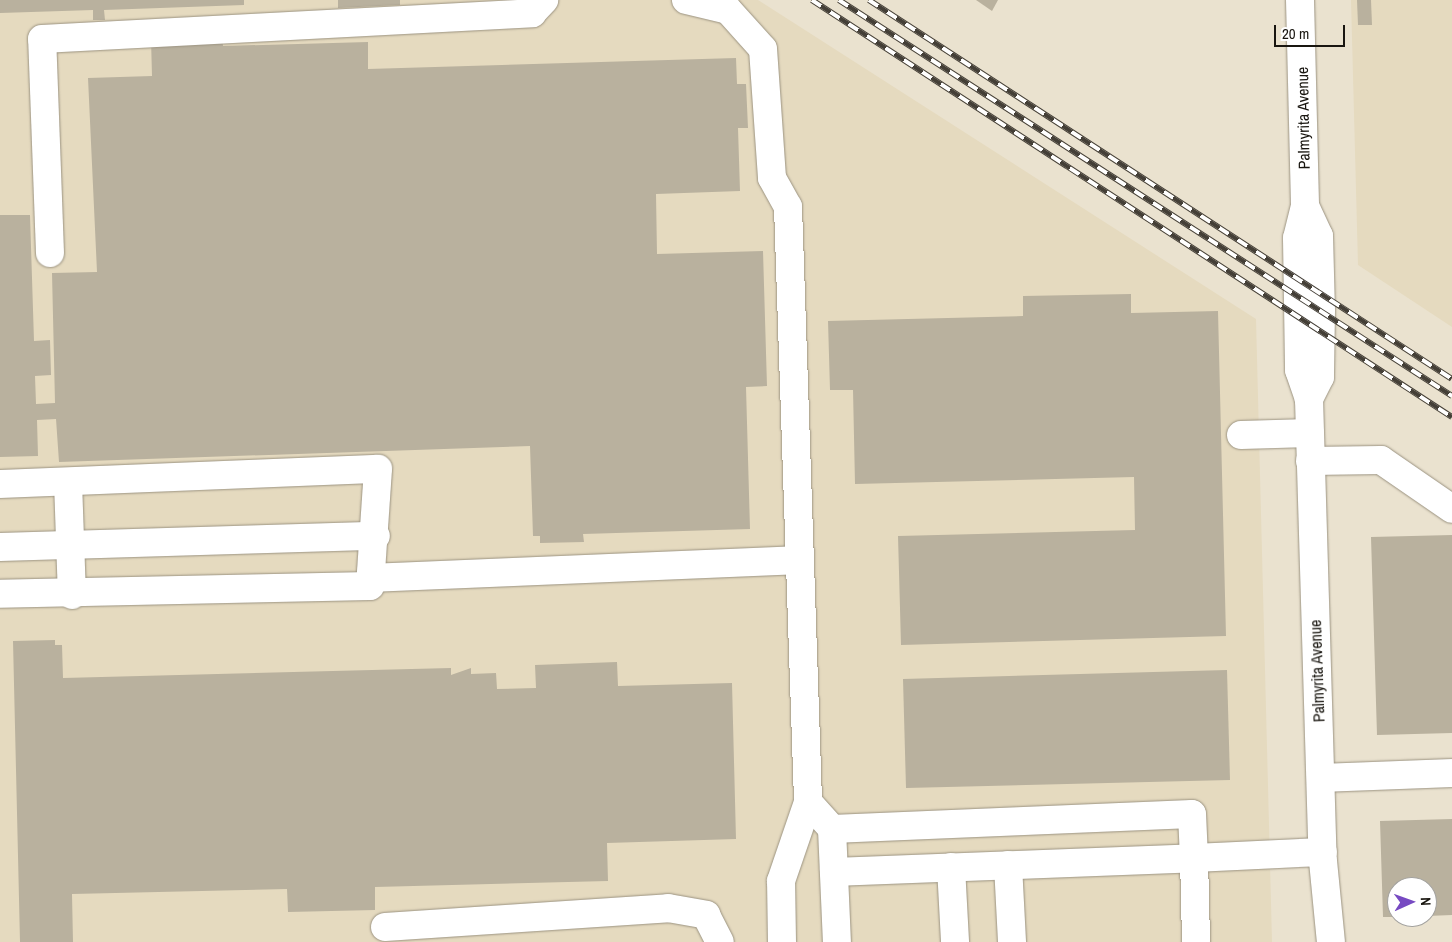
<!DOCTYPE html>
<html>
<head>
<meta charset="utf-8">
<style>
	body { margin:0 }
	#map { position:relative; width:1452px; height:942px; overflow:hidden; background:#eae2cf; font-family:"Archivo Narrow",sans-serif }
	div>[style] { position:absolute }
	.built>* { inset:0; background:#e5dabf }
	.building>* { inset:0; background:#b9b19e }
	.roads { filter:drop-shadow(0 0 1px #9b9381) drop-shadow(0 0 1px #9b9381) }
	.minor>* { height:28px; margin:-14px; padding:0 14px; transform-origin:14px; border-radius:14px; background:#fff }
	.rail>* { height:5.5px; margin-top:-2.75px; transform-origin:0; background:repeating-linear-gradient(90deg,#fff 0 11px,#443f37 0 22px); box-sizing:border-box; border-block:1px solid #443f37 }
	span { translate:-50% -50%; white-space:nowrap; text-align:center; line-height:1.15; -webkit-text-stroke:4px #fff; paint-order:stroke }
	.street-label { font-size:16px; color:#191610 }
	.north { position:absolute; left:1387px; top:877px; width:50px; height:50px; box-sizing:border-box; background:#fff; border:1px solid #a3a29f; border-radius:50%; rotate:88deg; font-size:14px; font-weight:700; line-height:20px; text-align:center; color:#191610 }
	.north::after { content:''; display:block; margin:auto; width:18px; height:22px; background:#774ac2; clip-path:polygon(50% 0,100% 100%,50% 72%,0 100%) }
	.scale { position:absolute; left:1274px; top:25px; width:71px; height:22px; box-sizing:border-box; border:2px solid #191610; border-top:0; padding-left:6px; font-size:15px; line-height:18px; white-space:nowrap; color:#191610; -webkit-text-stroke:4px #fff; paint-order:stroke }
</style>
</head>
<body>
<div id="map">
	<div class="built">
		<i style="clip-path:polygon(0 0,758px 0,1256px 319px,1272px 942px,0 942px)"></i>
		<i style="clip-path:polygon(1351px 0,1452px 0,1452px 327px,1358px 265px)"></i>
	</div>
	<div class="building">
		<i style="clip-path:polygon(0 0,244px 0,244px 5px,104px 10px,105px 20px,93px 20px,93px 10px,0 13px)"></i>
		<i style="clip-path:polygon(338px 0,400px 0,400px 5px,338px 8px)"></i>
		<i style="clip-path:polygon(976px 0,998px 0,992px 11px)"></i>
		<i style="clip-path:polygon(1357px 0,1371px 0,1372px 25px,1358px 25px)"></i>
		<i style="clip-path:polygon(222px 36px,223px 46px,368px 42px,368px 69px,736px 58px,737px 84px,746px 84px,748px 128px,738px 128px,740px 191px,656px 194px,657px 254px,763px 251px,767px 386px,746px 387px,750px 529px,583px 534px,584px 542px,540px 543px,540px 536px,533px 536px,530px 446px,59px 462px,56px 419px,37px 420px,38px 456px,0 457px,0 215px,30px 215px,34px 341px,50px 340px,51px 375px,35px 376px,36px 404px,55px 403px,52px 273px,97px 272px,88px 78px,152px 76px,151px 39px)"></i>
		<i style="clip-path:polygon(1131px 294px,1131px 313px,1218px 311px,1226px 636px,901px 645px,898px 536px,1135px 530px,1134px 477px,855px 484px,853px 390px,830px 390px,828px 321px,1023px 316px,1023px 296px)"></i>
		<i style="clip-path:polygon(1452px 535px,1452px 733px,1377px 735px,1371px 537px)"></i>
		<i style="clip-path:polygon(55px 640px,55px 645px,62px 645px,63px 678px,451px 668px,451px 675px,471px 668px,471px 674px,496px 673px,497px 689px,536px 688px,535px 665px,617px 662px,618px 686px,732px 683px,736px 839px,607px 843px,608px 881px,375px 887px,375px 910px,288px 912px,287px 889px,72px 894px,73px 942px,20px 942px,13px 641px)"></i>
		<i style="clip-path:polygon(1227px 670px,1230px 780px,906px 788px,903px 679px)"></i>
		<i style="clip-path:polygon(1452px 819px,1452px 915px,1427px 916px,1427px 887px,1397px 887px,1397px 917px,1383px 917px,1380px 821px)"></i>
	</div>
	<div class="roads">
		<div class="minor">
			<i style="left:686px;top:0;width:43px;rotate:13.4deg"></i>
			<i style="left:728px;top:10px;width:52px;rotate:48.1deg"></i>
			<i style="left:763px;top:49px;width:129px;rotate:86deg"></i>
			<i style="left:772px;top:178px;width:33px;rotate:61deg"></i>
			<i style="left:788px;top:207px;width:595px;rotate:88.07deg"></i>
			<i style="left:808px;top:802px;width:36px;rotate:48deg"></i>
			<i style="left:832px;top:829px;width:360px;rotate:-2.4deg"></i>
			<i style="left:1192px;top:814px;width:44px;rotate:87.4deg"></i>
			<i style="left:1194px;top:858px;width:129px;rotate:-2.7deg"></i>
			<i style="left:1300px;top:0;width:206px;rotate:88.6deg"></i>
			<i style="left:1305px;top:206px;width:33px;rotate:104deg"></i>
			<i style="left:1297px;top:238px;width:132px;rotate:89.1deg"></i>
			<i style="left:1299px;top:370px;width:31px;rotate:71deg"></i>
			<i style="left:1309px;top:399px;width:462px;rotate:88.3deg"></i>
			<i style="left:1323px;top:861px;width:81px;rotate:84.4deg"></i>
			<i style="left:1305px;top:206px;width:33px;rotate:65deg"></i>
			<i style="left:1319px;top:236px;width:74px;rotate:88.5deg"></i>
			<i style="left:1321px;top:310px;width:67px;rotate:90.9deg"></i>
			<i style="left:1320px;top:377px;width:25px;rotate:117deg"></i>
			<i style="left:50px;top:253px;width:214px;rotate:-92.1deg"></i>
			<i style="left:42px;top:39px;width:491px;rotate:-3deg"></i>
			<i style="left:532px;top:13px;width:18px;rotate:-47deg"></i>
			<i style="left:1241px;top:435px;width:69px;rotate:-1.7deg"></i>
			<i style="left:1310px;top:461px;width:71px;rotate:-0.8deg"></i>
			<i style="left:1381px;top:460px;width:86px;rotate:34.6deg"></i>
			<i style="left:68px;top:482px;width:113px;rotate:88deg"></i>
			<i style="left:0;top:484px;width:378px;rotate:-2.3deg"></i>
			<i style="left:378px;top:469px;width:117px;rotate:93.9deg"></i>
			<i style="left:370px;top:586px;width:370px;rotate:178.8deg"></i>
			<i style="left:0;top:547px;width:376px;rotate:-1.7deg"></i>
			<i style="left:371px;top:578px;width:429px;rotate:-2.4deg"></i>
			<i style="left:1321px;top:778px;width:131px;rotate:-2.2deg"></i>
			<i style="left:832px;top:829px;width:113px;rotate:87.5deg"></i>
			<i style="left:1008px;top:865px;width:77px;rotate:87deg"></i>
			<i style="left:951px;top:867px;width:75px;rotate:86.9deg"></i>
			<i style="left:834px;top:872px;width:360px;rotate:-2.2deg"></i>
			<i style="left:1194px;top:858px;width:84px;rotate:88.6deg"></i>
			<i style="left:385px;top:927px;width:284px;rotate:-3.8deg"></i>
			<i style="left:668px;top:908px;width:39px;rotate:10deg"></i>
			<i style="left:706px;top:915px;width:30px;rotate:63deg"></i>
			<i style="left:782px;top:942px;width:61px;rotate:-90.9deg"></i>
			<i style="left:781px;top:881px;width:83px;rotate:-71.1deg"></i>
		</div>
	</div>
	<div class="rail">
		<i style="left:812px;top:0;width:764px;rotate:33.09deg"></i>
		<i style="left:839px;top:0;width:730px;rotate:32.86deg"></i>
		<i style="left:869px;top:0;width:695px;rotate:33.03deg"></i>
	</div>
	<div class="street-label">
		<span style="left:1303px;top:118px;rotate:-91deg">Palmyrita Avenue</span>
		<span style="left:1317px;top:671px;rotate:-92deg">Palmyrita Avenue</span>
	</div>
	<div class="north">N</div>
	<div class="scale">20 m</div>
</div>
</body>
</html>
